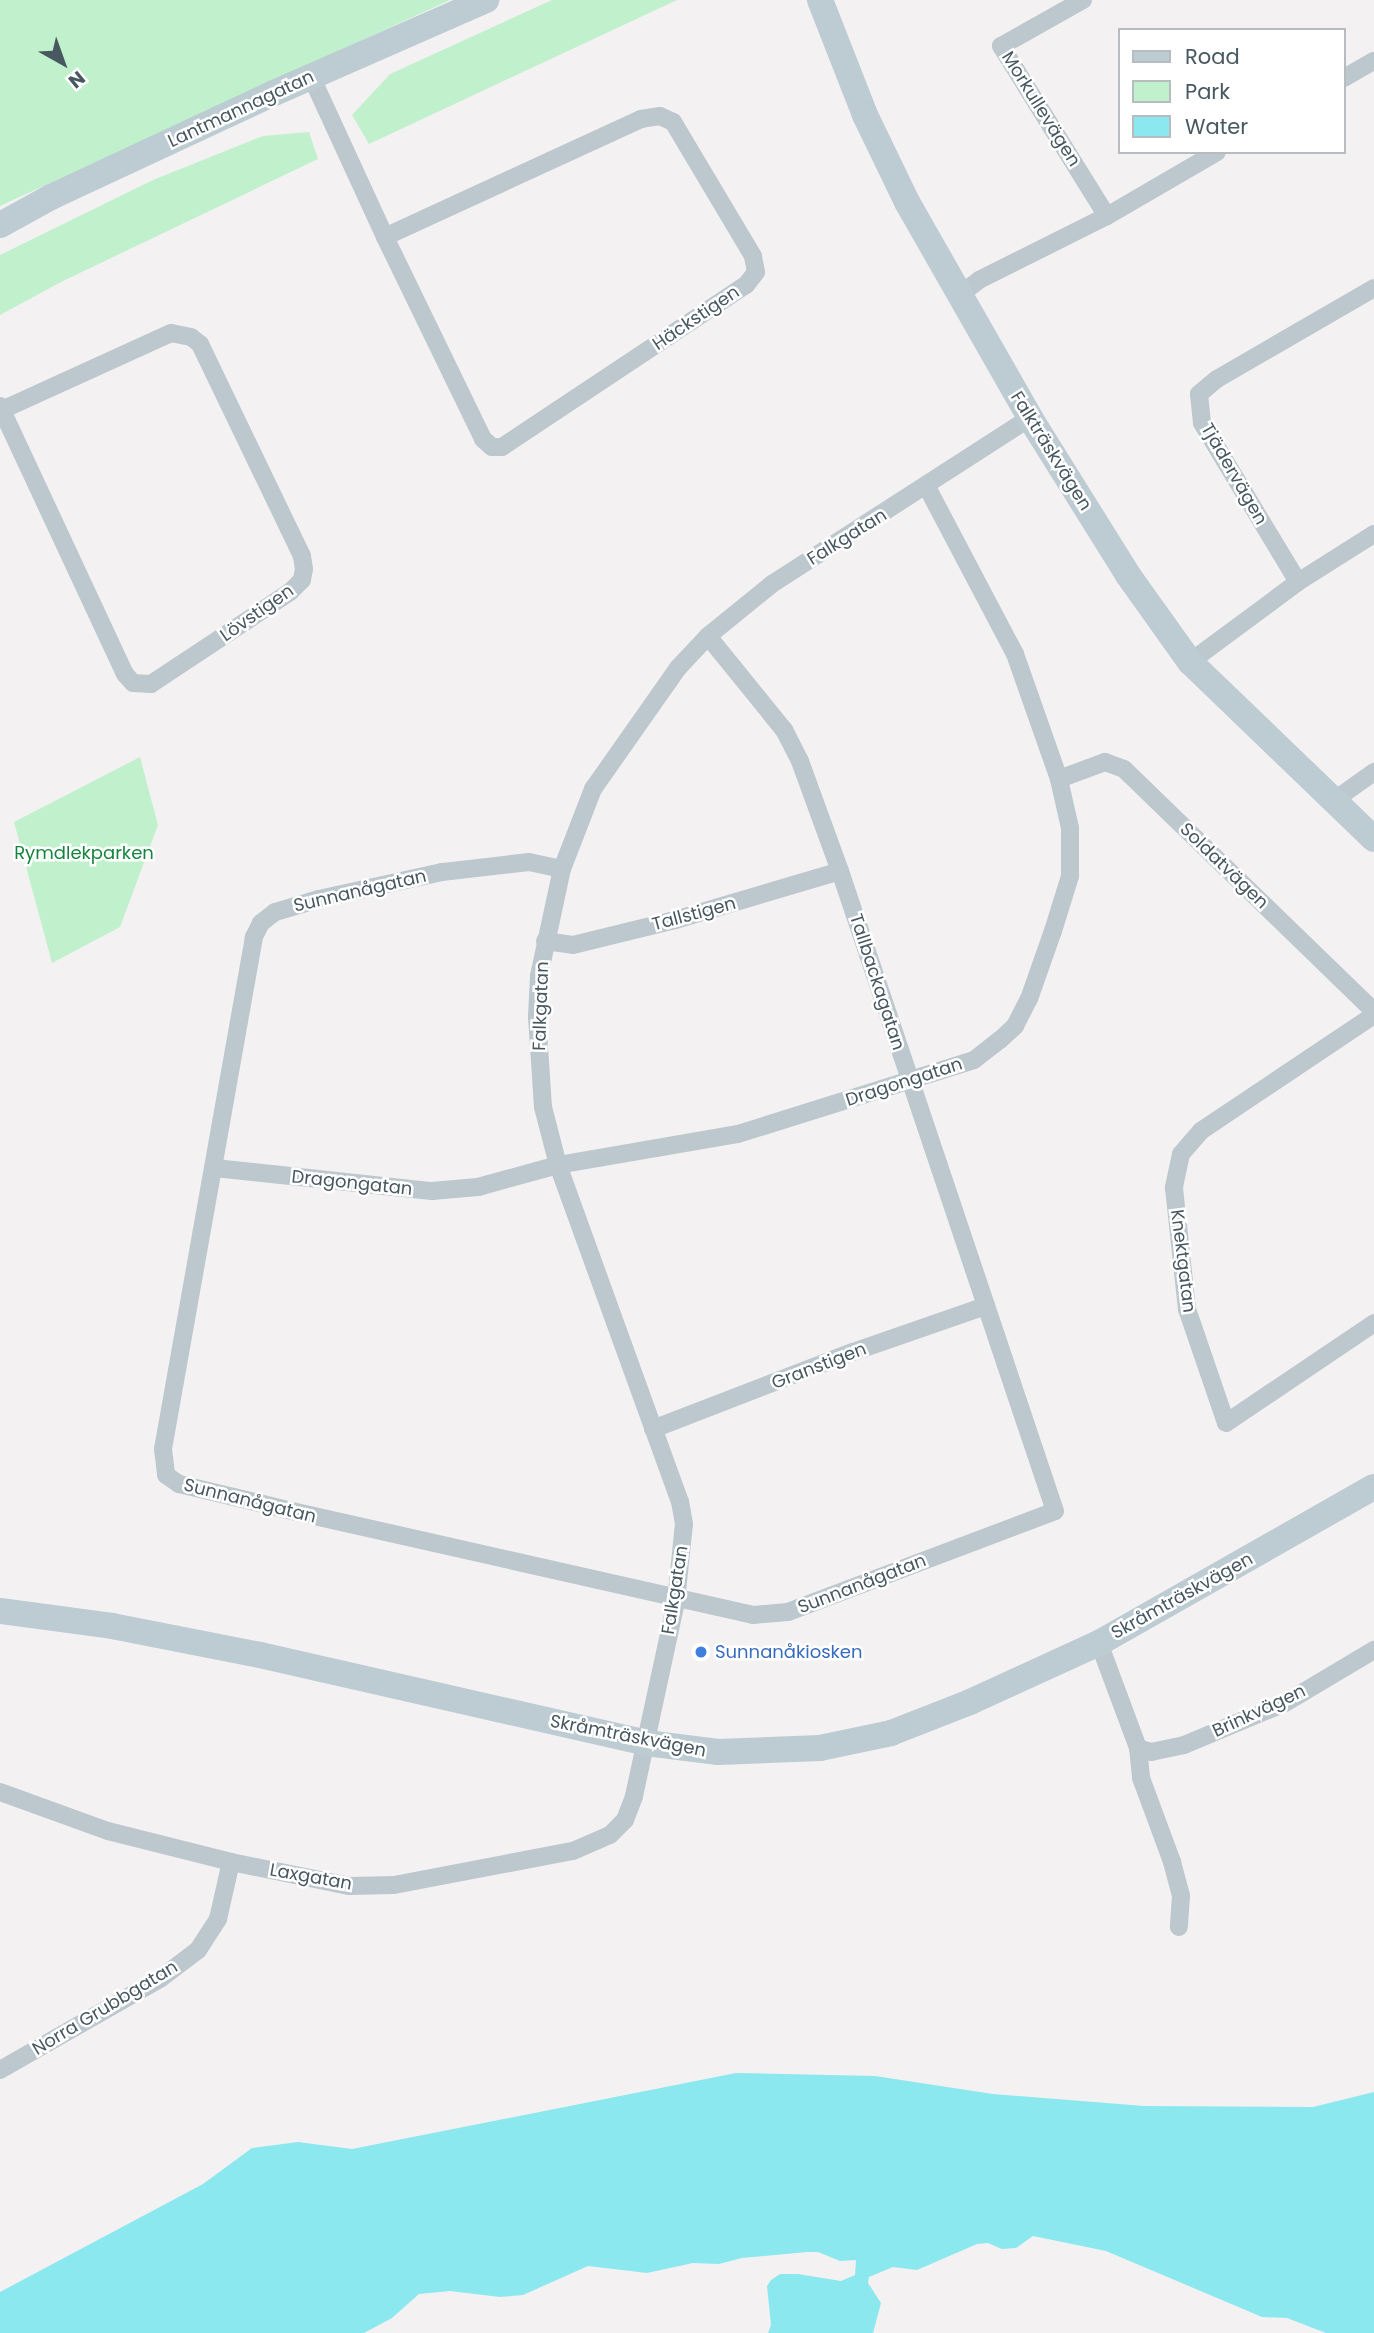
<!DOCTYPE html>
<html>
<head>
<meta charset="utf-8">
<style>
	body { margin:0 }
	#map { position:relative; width:1374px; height:2333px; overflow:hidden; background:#f4f1f2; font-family:Poppins,sans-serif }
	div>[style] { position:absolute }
	.green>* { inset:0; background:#c0f1cc }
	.water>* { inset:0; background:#8ce8ef }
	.street>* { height:18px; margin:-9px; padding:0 9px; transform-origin:9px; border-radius:9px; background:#bcc8ce }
	.secondary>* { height:26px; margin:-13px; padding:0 13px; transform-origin:13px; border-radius:13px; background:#bdcbd3 }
	.dots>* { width:19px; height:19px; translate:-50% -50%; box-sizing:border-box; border:4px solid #fff; border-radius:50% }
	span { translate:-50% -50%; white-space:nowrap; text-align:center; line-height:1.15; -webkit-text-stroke:5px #fff; paint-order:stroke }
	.street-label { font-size:18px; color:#485860 }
	.park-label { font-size:18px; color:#15853d }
	.shop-label { font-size:18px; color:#366cbe }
	.left { translate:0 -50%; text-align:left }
	.legend { position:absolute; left:1118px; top:28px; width:228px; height:126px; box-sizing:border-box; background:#fff; border:2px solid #b6bcbf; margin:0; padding:9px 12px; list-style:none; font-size:21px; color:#485860 }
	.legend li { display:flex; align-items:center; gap:14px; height:35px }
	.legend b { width:35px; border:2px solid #b6bcbf }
	.north { position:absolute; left:28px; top:28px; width:70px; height:70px; -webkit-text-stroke:5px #fff; paint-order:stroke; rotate:140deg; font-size:19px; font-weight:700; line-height:28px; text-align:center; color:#485860 }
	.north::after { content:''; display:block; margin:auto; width:24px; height:32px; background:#485860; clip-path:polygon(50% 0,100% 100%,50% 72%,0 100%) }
</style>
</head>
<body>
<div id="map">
	<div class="green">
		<i style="clip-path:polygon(0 0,450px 0,0 206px)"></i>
		<i style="clip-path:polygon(552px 0,677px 0,369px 144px,352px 115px,390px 74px)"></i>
		<i style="clip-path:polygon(309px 132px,318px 159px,63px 281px,0 315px,0 255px,153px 180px,263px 136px)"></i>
		<i style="clip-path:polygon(140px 757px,158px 825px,120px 927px,52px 963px,14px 822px)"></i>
	</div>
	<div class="water">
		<i style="clip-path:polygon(736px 2073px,875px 2076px,993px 2094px,1144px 2106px,1313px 2107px,1374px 2092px,1374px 2333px,1326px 2333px,1287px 2318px,1262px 2317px,1106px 2251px,1033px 2236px,1016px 2248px,1002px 2249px,988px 2243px,977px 2244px,917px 2270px,893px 2267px,869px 2277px,868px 2283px,881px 2303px,873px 2333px,768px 2333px,771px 2325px,767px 2286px,771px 2280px,780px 2274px,798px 2274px,841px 2281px,855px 2275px,856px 2260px,840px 2261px,818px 2252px,807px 2252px,742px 2258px,719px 2264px,693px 2263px,647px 2273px,588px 2266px,523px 2295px,500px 2297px,450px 2291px,419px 2294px,392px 2318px,364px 2333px,0 2333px,0 2292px,203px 2184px,252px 2148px,298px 2142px,352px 2149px)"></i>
	</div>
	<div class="street">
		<i style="left:1083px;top:0;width:94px;rotate:150.7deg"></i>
		<i style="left:1001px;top:46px;width:200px;rotate:58.1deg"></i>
		<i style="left:311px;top:76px;width:177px;rotate:65.3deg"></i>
		<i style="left:385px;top:237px;width:225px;rotate:64.1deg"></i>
		<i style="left:483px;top:439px;width:12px;rotate:42deg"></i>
		<i style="left:492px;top:447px;width:10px"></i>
		<i style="left:502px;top:447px;width:293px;rotate:-33.6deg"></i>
		<i style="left:746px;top:285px;width:16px;rotate:-52deg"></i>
		<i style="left:756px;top:272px;width:16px;rotate:-101deg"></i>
		<i style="left:753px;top:256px;width:156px;rotate:-120.8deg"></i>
		<i style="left:673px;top:122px;width:14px;rotate:-155deg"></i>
		<i style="left:660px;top:116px;width:19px;rotate:171deg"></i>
		<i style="left:641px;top:119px;width:282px;rotate:155.3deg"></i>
		<i style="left:1344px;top:78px;width:34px;rotate:-30deg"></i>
		<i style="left:958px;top:296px;width:26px;rotate:-37deg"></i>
		<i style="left:979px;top:280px;width:143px;rotate:-26.6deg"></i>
		<i style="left:1107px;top:216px;width:127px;rotate:-30.2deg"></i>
		<i style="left:0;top:406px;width:296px;rotate:65deg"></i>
		<i style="left:125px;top:674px;width:12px;rotate:48deg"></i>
		<i style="left:133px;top:683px;width:18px;rotate:3deg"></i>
		<i style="left:151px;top:684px;width:167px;rotate:-33.5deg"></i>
		<i style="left:290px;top:592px;width:17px;rotate:-45deg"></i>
		<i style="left:302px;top:580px;width:11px;rotate:-80deg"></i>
		<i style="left:304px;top:569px;width:13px;rotate:-99deg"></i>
		<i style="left:302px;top:556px;width:235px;rotate:-115.7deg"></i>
		<i style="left:200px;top:344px;width:11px;rotate:-142deg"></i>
		<i style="left:191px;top:337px;width:20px;rotate:-169deg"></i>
		<i style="left:171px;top:333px;width:186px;rotate:155.5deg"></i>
		<i style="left:1298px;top:582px;width:186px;rotate:-121.1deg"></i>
		<i style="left:1202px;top:423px;width:29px;rotate:-96deg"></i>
		<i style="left:1199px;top:394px;width:23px;rotate:-40deg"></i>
		<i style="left:1217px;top:379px;width:181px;rotate:-30.1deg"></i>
		<i style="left:1190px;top:662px;width:134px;rotate:-36.5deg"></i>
		<i style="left:1298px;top:582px;width:90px;rotate:-32.3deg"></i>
		<i style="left:1059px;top:779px;width:49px;rotate:-20.3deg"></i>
		<i style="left:1105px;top:762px;width:20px;rotate:20deg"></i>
		<i style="left:1124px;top:769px;width:348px;rotate:44.1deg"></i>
		<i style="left:1336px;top:799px;width:47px;rotate:-35.4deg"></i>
		<i style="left:562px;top:869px;width:34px;rotate:-168deg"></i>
		<i style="left:529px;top:862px;width:88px;rotate:173.4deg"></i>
		<i style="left:442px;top:872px;width:126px;rotate:167.6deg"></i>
		<i style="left:319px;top:899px;width:46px;rotate:163.5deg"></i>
		<i style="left:275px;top:912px;width:18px;rotate:142deg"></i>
		<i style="left:261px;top:923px;width:16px;rotate:117deg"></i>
		<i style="left:254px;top:937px;width:520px;rotate:100.08deg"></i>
		<i style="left:163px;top:1449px;width:26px;rotate:83deg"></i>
		<i style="left:166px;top:1475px;width:16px;rotate:35deg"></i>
		<i style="left:179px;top:1484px;width:116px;rotate:13.4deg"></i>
		<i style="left:292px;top:1511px;width:473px;rotate:12.7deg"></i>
		<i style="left:753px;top:1615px;width:35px;rotate:-5deg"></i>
		<i style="left:788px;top:1612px;width:285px;rotate:-20.7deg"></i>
		<i style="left:1055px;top:1511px;width:675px;rotate:-108.57deg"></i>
		<i style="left:840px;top:871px;width:117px;rotate:-110deg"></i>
		<i style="left:800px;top:761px;width:35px;rotate:-117deg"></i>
		<i style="left:784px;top:730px;width:121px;rotate:-129deg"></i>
		<i style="left:545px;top:941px;width:28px;rotate:8deg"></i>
		<i style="left:573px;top:945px;width:105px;rotate:-13.8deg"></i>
		<i style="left:675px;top:920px;width:172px;rotate:-16.5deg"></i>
		<i style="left:1374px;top:1015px;width:208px;rotate:146.2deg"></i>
		<i style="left:1201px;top:1131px;width:30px;rotate:131deg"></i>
		<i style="left:1181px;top:1154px;width:35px;rotate:102deg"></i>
		<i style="left:1174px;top:1188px;width:122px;rotate:83.9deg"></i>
		<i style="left:1187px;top:1309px;width:120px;rotate:71.1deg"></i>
		<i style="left:1226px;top:1423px;width:179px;rotate:-34deg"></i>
		<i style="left:215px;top:1168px;width:218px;rotate:6.1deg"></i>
		<i style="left:432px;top:1191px;width:46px;rotate:-5deg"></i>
		<i style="left:478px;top:1187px;width:83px;rotate:-15.4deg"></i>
		<i style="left:558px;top:1165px;width:183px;rotate:-9.8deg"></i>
		<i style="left:738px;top:1134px;width:247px;rotate:-17.4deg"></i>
		<i style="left:974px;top:1060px;width:33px;rotate:-38deg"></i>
		<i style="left:1000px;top:1040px;width:21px;rotate:-43deg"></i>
		<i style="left:1015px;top:1026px;width:30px;rotate:-63deg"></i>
		<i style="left:1029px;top:999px;width:72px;rotate:-70.6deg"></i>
		<i style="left:1053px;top:931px;width:58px;rotate:-72.8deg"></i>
		<i style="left:1070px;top:876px;width:48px;rotate:-90deg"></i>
		<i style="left:1070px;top:828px;width:50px;rotate:-102.7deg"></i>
		<i style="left:1059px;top:779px;width:133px;rotate:-109.4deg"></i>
		<i style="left:1015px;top:654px;width:189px;rotate:-117.8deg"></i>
		<i style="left:653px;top:1429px;width:214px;rotate:-21.1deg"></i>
		<i style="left:853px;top:1352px;width:141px;rotate:-19.1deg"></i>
		<i style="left:1099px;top:1643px;width:112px;rotate:69.6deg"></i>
		<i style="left:1138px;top:1748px;width:14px;rotate:17deg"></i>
		<i style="left:1151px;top:1752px;width:34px;rotate:-12deg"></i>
		<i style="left:1184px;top:1745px;width:109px;rotate:-22.6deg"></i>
		<i style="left:1285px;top:1703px;width:104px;rotate:-30.8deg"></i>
		<i style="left:1138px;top:1748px;width:30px;rotate:84deg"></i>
		<i style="left:1141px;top:1778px;width:90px;rotate:69.7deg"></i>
		<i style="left:1172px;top:1862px;width:35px;rotate:75deg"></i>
		<i style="left:1181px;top:1896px;width:31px;rotate:94deg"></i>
		<i style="left:0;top:1792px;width:115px;rotate:19.9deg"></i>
		<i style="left:108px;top:1831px;width:127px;rotate:14.1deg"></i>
		<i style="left:231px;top:1862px;width:120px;rotate:11.5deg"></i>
		<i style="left:349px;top:1886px;width:45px;rotate:-1.3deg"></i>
		<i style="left:394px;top:1885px;width:182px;rotate:-10.8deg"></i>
		<i style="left:573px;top:1851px;width:40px;rotate:-23.4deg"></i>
		<i style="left:610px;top:1835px;width:21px;rotate:-45deg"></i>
		<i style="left:625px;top:1820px;width:26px;rotate:-69deg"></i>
		<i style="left:634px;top:1796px;width:199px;rotate:-77.8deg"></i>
		<i style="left:676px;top:1601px;width:77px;rotate:-84.1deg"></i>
		<i style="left:684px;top:1524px;width:22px;rotate:-100deg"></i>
		<i style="left:680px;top:1502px;width:358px;rotate:-109.9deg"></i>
		<i style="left:558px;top:1165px;width:60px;rotate:-104.5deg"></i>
		<i style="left:543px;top:1107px;width:91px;rotate:-93.8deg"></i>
		<i style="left:537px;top:1016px;width:40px;rotate:-87.1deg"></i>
		<i style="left:539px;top:976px;width:109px;rotate:-77.9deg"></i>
		<i style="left:562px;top:869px;width:86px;rotate:-68.8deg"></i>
		<i style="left:593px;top:789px;width:148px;rotate:-54.9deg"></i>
		<i style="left:678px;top:668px;width:44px;rotate:-46.8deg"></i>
		<i style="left:708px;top:636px;width:82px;rotate:-39.1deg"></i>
		<i style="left:772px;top:584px;width:307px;rotate:-32.8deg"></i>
		<i style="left:0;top:2070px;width:185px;rotate:-29.7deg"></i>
		<i style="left:161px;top:1978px;width:46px;rotate:-37.1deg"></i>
		<i style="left:198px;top:1950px;width:37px;rotate:-57deg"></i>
		<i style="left:218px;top:1919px;width:58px;rotate:-77.2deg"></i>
	</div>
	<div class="secondary">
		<i style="left:820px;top:0;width:123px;rotate:68.6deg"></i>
		<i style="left:865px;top:115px;width:97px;rotate:64.2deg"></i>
		<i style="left:907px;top:202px;width:249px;rotate:60.3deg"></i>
		<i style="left:1030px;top:418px;width:185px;rotate:58deg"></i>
		<i style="left:1128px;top:575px;width:107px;rotate:54.5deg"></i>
		<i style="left:1190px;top:662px;width:255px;rotate:43.9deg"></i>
		<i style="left:0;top:225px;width:58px;rotate:-28.8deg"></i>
		<i style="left:51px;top:197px;width:246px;rotate:-25deg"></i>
		<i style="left:274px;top:93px;width:232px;rotate:-23.7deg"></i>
		<i style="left:0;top:1611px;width:113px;rotate:7.6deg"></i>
		<i style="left:112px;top:1626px;width:151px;rotate:11.1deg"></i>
		<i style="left:260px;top:1655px;width:396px;rotate:12.8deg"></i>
		<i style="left:646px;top:1743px;width:73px;rotate:7.1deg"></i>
		<i style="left:718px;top:1752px;width:102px;rotate:-2.2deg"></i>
		<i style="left:820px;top:1748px;width:73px;rotate:-11.9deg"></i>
		<i style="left:891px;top:1733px;width:85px;rotate:-21.4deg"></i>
		<i style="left:970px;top:1702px;width:142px;rotate:-24.6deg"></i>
		<i style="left:1099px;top:1643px;width:316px;rotate:-29.6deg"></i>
	</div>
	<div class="dots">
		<i style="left:701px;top:1652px;background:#3f7fe0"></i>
	</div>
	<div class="street-label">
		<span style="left:241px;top:109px;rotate:-25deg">Lantmannagatan</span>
		<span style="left:1041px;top:109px;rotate:58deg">Morkullevägen</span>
		<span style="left:696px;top:318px;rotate:-34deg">Häckstigen</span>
		<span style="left:1051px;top:451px;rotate:58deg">Falkträskvägen</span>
		<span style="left:1234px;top:474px;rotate:60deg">Tjädervägen</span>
		<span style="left:847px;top:537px;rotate:-32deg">Falkgatan</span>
		<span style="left:257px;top:613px;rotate:-35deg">Lövstigen</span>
		<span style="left:1224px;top:866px;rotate:44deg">Soldatvägen</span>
		<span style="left:360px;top:891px;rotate:-13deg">Sunnanågatan</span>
		<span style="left:694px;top:914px;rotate:-15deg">Tallstigen</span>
		<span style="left:877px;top:982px;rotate:72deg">Tallbackagatan</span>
		<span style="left:541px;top:1006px;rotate:-88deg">Falkgatan</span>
		<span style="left:904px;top:1082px;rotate:-18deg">Dragongatan</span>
		<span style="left:352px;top:1183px;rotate:6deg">Dragongatan</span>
		<span style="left:1183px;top:1261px;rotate:83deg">Knektgatan</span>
		<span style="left:819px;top:1366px;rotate:-21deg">Granstigen</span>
		<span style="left:250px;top:1501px;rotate:14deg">Sunnanågatan</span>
		<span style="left:862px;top:1584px;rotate:-21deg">Sunnanågatan</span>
		<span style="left:675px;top:1590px;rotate:-81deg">Falkgatan</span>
		<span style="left:1182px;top:1596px;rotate:-29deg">Skråmträskvägen</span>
		<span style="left:1259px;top:1711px;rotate:-25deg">Brinkvägen</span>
		<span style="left:628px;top:1736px;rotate:11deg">Skråmträskvägen</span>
		<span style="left:311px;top:1877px;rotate:10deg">Laxgatan</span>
		<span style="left:105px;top:2008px;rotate:-31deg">Norra Grubbgatan</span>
	</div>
	<div class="park-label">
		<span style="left:84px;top:853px">Rymdlekparken</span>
	</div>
	<div class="shop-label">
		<span class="left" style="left:715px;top:1652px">Sunnanåkiosken</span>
	</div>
	<ul class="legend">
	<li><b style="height:9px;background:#bdcbd3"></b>Road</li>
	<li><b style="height:19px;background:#c0f1cc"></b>Park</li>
	<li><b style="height:19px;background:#8ce8ef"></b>Water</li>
	</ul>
	<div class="north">N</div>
</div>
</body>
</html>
